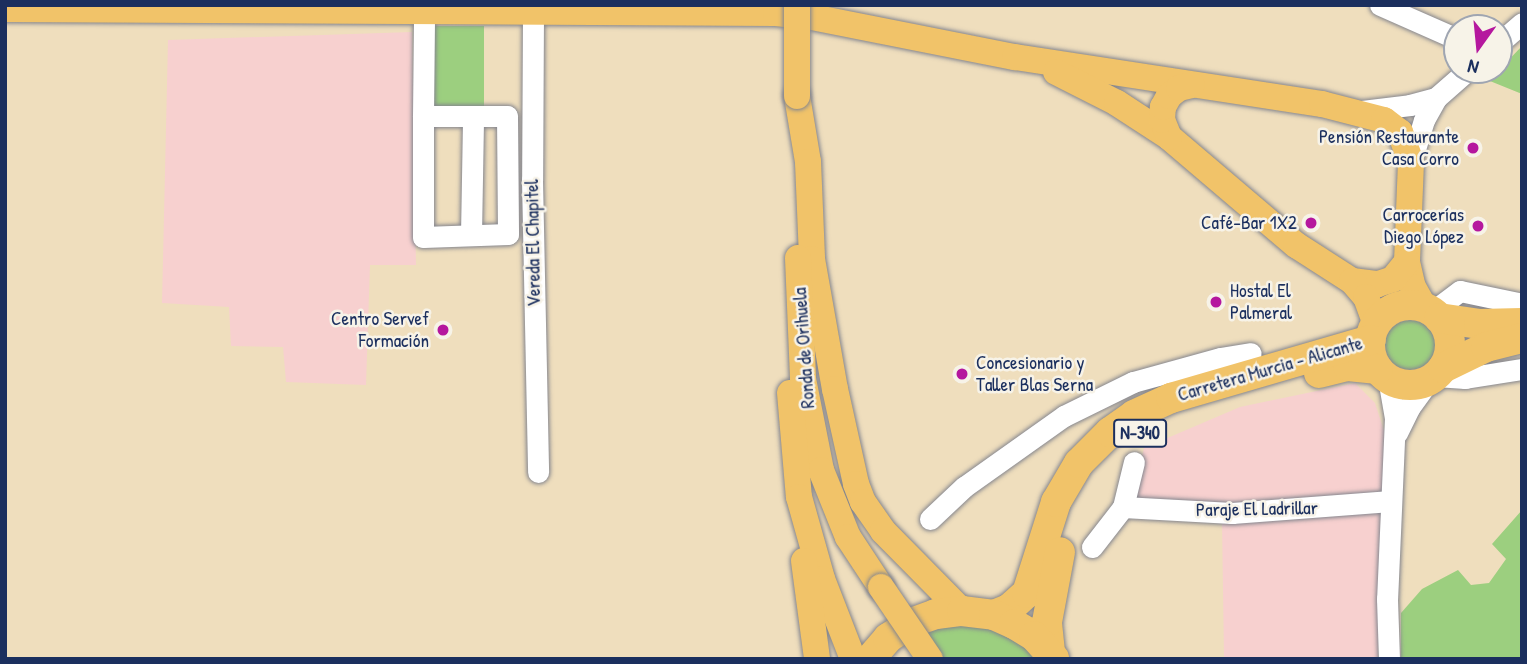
<!DOCTYPE html>
<html>
<head>
<meta charset="utf-8">
<style>
	body { margin:0 }
	#map { position:relative; width:1527px; height:664px; overflow:hidden; background:#efdebd; font-family:"Patrick Hand",sans-serif }
	div>[style] { position:absolute }
	.built>* { inset:0; background:#f7d0cf }
	.green>* { inset:0; background:#9ccf7f }
	.round { border-radius:50% }
	.roads { filter:drop-shadow(0 0 2px #85868e) drop-shadow(0 0 2px #85868e) }
	.minor>* { height:21px; margin:-10.5px; padding:0 10.5px; transform-origin:10.5px; border-radius:10.5px; background:#fff }
	.major>* { height:26px; margin:-13px; padding:0 13px; transform-origin:13px; border-radius:13px; background:#f1c369 }
	.highway>* { height:30px; margin:-15px; padding:0 15px; transform-origin:15px; border-radius:15px; background:#f1c369 }
	.highway>.ring { margin:-15px; padding:0; box-sizing:content-box; background:none; border:30px solid #f1c369; border-radius:50% }
	.bridges { filter:drop-shadow(0 0 2px #85868e) drop-shadow(0 0 2px #85868e) }
	.major-bridge>* { height:26px; margin:-13px; padding:0 13px; transform-origin:13px; border-radius:13px; background:#f1c369 }
	.dots>* { width:19px; height:19px; translate:-50% -50%; box-sizing:border-box; border:4px solid #f7f3e8; border-radius:50% }
	span { translate:-50% -50%; white-space:nowrap; text-align:center; line-height:1.15; -webkit-text-stroke:5px #f7f3e8; paint-order:stroke }
	.shield-label span { padding:2px 5px; background:#f7f3e8; border:2px solid; border-radius:5px; -webkit-text-stroke-width:0 }
	.shield-label { font-size:18px; color:#1b2f5e; font-weight:700 }
	.poi-label { font-size:19px; color:#1b2f5e }
	.right { translate:-100% -50%; text-align:right }
	.left { translate:0 -50%; text-align:left }
	.street-label { font-size:19px; color:#1b2f5e }
	.frame { position:absolute; inset:0; border:7px solid #1b2f5e; pointer-events:none }
	.north { position:absolute; left:1443px; top:14px; width:70px; height:70px; box-sizing:border-box; background:#f7f3e8; border:2px solid #9fa5b1; border-radius:50%; rotate:195deg; font-size:19px; font-weight:700; line-height:28px; text-align:center; color:#1b2f5e }
	.north::after { content:''; display:block; margin:auto; width:24px; height:32px; background:#b5179e; clip-path:polygon(50% 0,100% 100%,50% 72%,0 100%) }
</style>
</head>
<body>
<div id="map">
	<div class="built">
		<i style="clip-path:polygon(412px 32px,416px 265px,370px 265px,366px 385px,286px 382px,283px 347px,231px 346px,229px 307px,162px 303px,168px 40px)"></i>
		<i style="clip-path:polygon(1355px 383px,1375px 403px,1386px 437px,1378px 659px,1224px 659px,1222px 522px,1131px 505px,1144px 448px,1240px 407px)"></i>
	</div>
	<div class="green">
		<i style="clip-path:polygon(433px 26px,484px 26px,484px 110px,433px 110px)"></i>
		<i style="clip-path:polygon(1522px 46px,1522px 94px,1485px 79px,1499px 70px)"></i>
		<i class="round" style="left:1385px;top:320px;width:50px;height:50px"></i>
		<i style="clip-path:polygon(1522px 510px,1522px 659px,1401px 659px,1401px 613px,1422px 589px,1458px 570px,1471px 585px,1489px 583px,1506px 559px,1492px 544px)"></i>
		<i style="clip-path:polygon(962px 624px,990px 628px,1025px 646px,1038px 659px,944px 659px,925px 632px)"></i>
	</div>
	<div class="roads">
		<div class="minor">
			<i style="left:1380px;top:5px;width:84px;rotate:23.8deg"></i>
			<i style="left:533px;top:14px;width:166px;rotate:90.3deg"></i>
			<i style="left:532px;top:180px;width:292px;rotate:88.8deg"></i>
			<i style="left:1499px;top:43px;width:30px;rotate:-41deg"></i>
			<i style="left:1362px;top:111px;width:48px;rotate:-7.1deg"></i>
			<i style="left:1410px;top:105px;width:27px;rotate:-15deg"></i>
			<i style="left:423px;top:116px;width:84px"></i>
			<i style="left:507px;top:116px;width:118px;rotate:89.5deg"></i>
			<i style="left:508px;top:234px;width:85px;rotate:178deg"></i>
			<i style="left:423px;top:237px;width:121px;rotate:-90deg"></i>
			<i style="left:423px;top:116px;width:102px;rotate:-89.4deg"></i>
			<i style="left:1411px;top:162px;width:44px;rotate:-72.8deg"></i>
			<i style="left:1424px;top:120px;width:25px;rotate:-61deg"></i>
			<i style="left:1436px;top:98px;width:43px;rotate:-41.2deg"></i>
			<i style="left:471px;top:235px;width:119px;rotate:-89deg"></i>
			<i style="left:1432px;top:312px;width:35px;rotate:-37deg"></i>
			<i style="left:1460px;top:291px;width:63px;rotate:11.8deg"></i>
			<i style="left:1436px;top:376px;width:29px;rotate:4deg"></i>
			<i style="left:1465px;top:378px;width:58px;rotate:-9deg"></i>
			<i style="left:1388px;top:378px;width:41px;rotate:80.1deg"></i>
			<i style="left:1395px;top:418px;width:181px;rotate:92.5deg"></i>
			<i style="left:1387px;top:599px;width:60px;rotate:88.1deg"></i>
			<i style="left:1397px;top:433px;width:28px;rotate:-64deg"></i>
			<i style="left:1409px;top:408px;width:34px;rotate:-54deg"></i>
			<i style="left:1123px;top:507px;width:109px;rotate:3.2deg"></i>
			<i style="left:1232px;top:513px;width:159px;rotate:-4.3deg"></i>
			<i style="left:930px;top:519px;width:47px;rotate:-43.3deg"></i>
			<i style="left:964px;top:487px;width:123px;rotate:-35.4deg"></i>
			<i style="left:1064px;top:416px;width:77px;rotate:-26.2deg"></i>
			<i style="left:1133px;top:382px;width:90px;rotate:-15.4deg"></i>
			<i style="left:1220px;top:358px;width:31px;rotate:-9deg"></i>
			<i style="left:1092px;top:547px;width:51px;rotate:-52.2deg"></i>
			<i style="left:1123px;top:507px;width:46px;rotate:-76.3deg"></i>
		</div>
		<div class="major">
			<i style="left:5px;top:9px;width:771px;rotate:0.3deg"></i>
			<i style="left:776px;top:13px;width:31px;rotate:6deg"></i>
			<i style="left:807px;top:16px;width:212px;rotate:11.2deg"></i>
			<i style="left:1015px;top:57px;width:311px;rotate:8.7deg"></i>
			<i style="left:1322px;top:104px;width:64px;rotate:14.5deg"></i>
			<i style="left:1384px;top:120px;width:20px;rotate:37deg"></i>
			<i style="left:1400px;top:132px;width:32px;rotate:70deg"></i>
			<i style="left:1411px;top:162px;width:100px;rotate:92.3deg"></i>
			<i style="left:1407px;top:262px;width:26px;rotate:77deg"></i>
			<i style="left:1413px;top:287px;width:25px;rotate:61deg"></i>
			<i style="left:1056px;top:72px;width:68px;rotate:26.9deg"></i>
			<i style="left:1117px;top:103px;width:62px;rotate:33.2deg"></i>
			<i style="left:1169px;top:137px;width:167px;rotate:40.4deg"></i>
			<i style="left:1296px;top:245px;width:67px;rotate:32.7deg"></i>
			<i style="left:1352px;top:281px;width:26px;rotate:7deg"></i>
			<i style="left:1378px;top:284px;width:16px;rotate:-18deg"></i>
			<i style="left:1393px;top:279px;width:22px;rotate:-51deg"></i>
			<i style="left:797px;top:96px;width:67px;rotate:80.5deg"></i>
			<i style="left:808px;top:162px;width:97px;rotate:87.6deg"></i>
			<i style="left:812px;top:259px;width:132px;rotate:80deg"></i>
			<i style="left:835px;top:389px;width:97px;rotate:77.5deg"></i>
			<i style="left:856px;top:484px;width:19px;rotate:69deg"></i>
			<i style="left:863px;top:502px;width:35px;rotate:55deg"></i>
			<i style="left:883px;top:531px;width:112px;rotate:45.4deg"></i>
			<i style="left:1169px;top:137px;width:18px;rotate:-112deg"></i>
			<i style="left:1162px;top:120px;width:13px;rotate:-86deg"></i>
			<i style="left:1163px;top:107px;width:13px;rotate:-61deg"></i>
			<i style="left:1169px;top:96px;width:13px;rotate:-39deg"></i>
			<i style="left:1179px;top:88px;width:13px;rotate:-13deg"></i>
			<i style="left:798px;top:258px;width:121px;rotate:87.6deg"></i>
			<i style="left:803px;top:379px;width:93px;rotate:78.8deg"></i>
			<i style="left:821px;top:470px;width:72px;rotate:68.1deg"></i>
			<i style="left:848px;top:537px;width:60px;rotate:56.6deg"></i>
			<i style="left:1352px;top:281px;width:21px;rotate:49deg"></i>
			<i style="left:1366px;top:297px;width:30px;rotate:70deg"></i>
			<i style="left:790px;top:393px;width:104px;rotate:85.1deg"></i>
			<i style="left:799px;top:497px;width:85px;rotate:74.3deg"></i>
			<i style="left:822px;top:579px;width:86px;rotate:68.8deg"></i>
			<i style="left:804px;top:561px;width:99px;rotate:82.4deg"></i>
		</div>
		<div class="highway">
			<i class="ring" style="left:1370px;top:305px;width:50px;height:50px"></i>
			<i style="left:1439px;top:318px;width:40px;rotate:8.5deg"></i>
			<i style="left:1479px;top:324px;width:43px;rotate:-1.3deg"></i>
			<i style="left:1443px;top:368px;width:48px;rotate:-26deg"></i>
			<i style="left:1486px;top:347px;width:37px;rotate:-14deg"></i>
			<i style="left:1319px;top:373px;width:30px;rotate:-14deg"></i>
			<i style="left:1348px;top:366px;width:30px;rotate:6deg"></i>
			<i style="left:994px;top:615px;width:16px;rotate:-22deg"></i>
			<i style="left:1009px;top:609px;width:24px;rotate:-42deg"></i>
			<i style="left:1027px;top:593px;width:96px;rotate:-72.3deg"></i>
			<i style="left:1056px;top:502px;width:45px;rotate:-59.5deg"></i>
			<i style="left:1079px;top:463px;width:44px;rotate:-45deg"></i>
			<i style="left:1110px;top:432px;width:29px;rotate:-35deg"></i>
			<i style="left:1134px;top:415px;width:41px;rotate:-24.7deg"></i>
			<i style="left:1171px;top:398px;width:208px;rotate:-16.2deg"></i>
			<i style="left:1050px;top:652px;width:30px;rotate:-96deg"></i>
			<i style="left:1047px;top:622px;width:71px;rotate:-79.5deg"></i>
			<i style="left:870px;top:659px;width:28px;rotate:-49deg"></i>
			<i style="left:888px;top:638px;width:27px;rotate:-33deg"></i>
			<i style="left:911px;top:623px;width:27px;rotate:-20deg"></i>
			<i style="left:936px;top:614px;width:26px;rotate:-7deg"></i>
			<i style="left:962px;top:611px;width:32px;rotate:7deg"></i>
			<i style="left:994px;top:615px;width:22px;rotate:24deg"></i>
			<i style="left:1014px;top:624px;width:23px;rotate:31deg"></i>
			<i style="left:1034px;top:636px;width:30px;rotate:48deg"></i>
		</div>
	</div>
	<div class="bridges">
		<div class="major-bridge">
			<i style="left:797px;top:5px;width:91px;rotate:90deg"></i>
			<i style="left:881px;top:587px;width:87px;rotate:55.8deg"></i>
		</div>
	</div>
	<div class="dots">
		<i style="left:1473px;top:148px;background:#b5179e"></i>
		<i style="left:1311px;top:223px;background:#b5179e"></i>
		<i style="left:1478px;top:226px;background:#b5179e"></i>
		<i style="left:1216px;top:302px;background:#b5179e"></i>
		<i style="left:443px;top:330px;background:#b5179e"></i>
		<i style="left:962px;top:374px;background:#b5179e"></i>
	</div>
	<div class="shield-label">
		<span style="left:1140px;top:433px">N-340</span>
	</div>
	<div class="poi-label">
		<span class="right" style="left:1459px;top:148px">Pensión Restaurante<br>Casa Corro</span>
		<span class="right" style="left:1464px;top:226px">Carrocerías<br>Diego López</span>
		<span class="right" style="left:1297px;top:223px">Café-Bar 1X2</span>
		<span class="left" style="left:1230px;top:302px">Hostal El<br>Palmeral</span>
		<span class="right" style="left:429px;top:330px">Centro Servef<br>Formación</span>
		<span class="left" style="left:976px;top:374px">Concesionario y<br>Taller Blas Serna</span>
	</div>
	<div class="street-label">
		<span style="left:533px;top:243px;rotate:-91deg">Vereda El Chapitel</span>
		<span style="left:804px;top:348px;rotate:-94deg">Ronda de Orihuela</span>
		<span style="left:1270px;top:369px;rotate:-16deg">Carretera Murcia - Alicante</span>
		<span style="left:1257px;top:509px;rotate:-1deg">Paraje El Ladrillar</span>
	</div>
	<div class="frame"></div>
	<div class="north">N</div>
</div>
</body>
</html>
